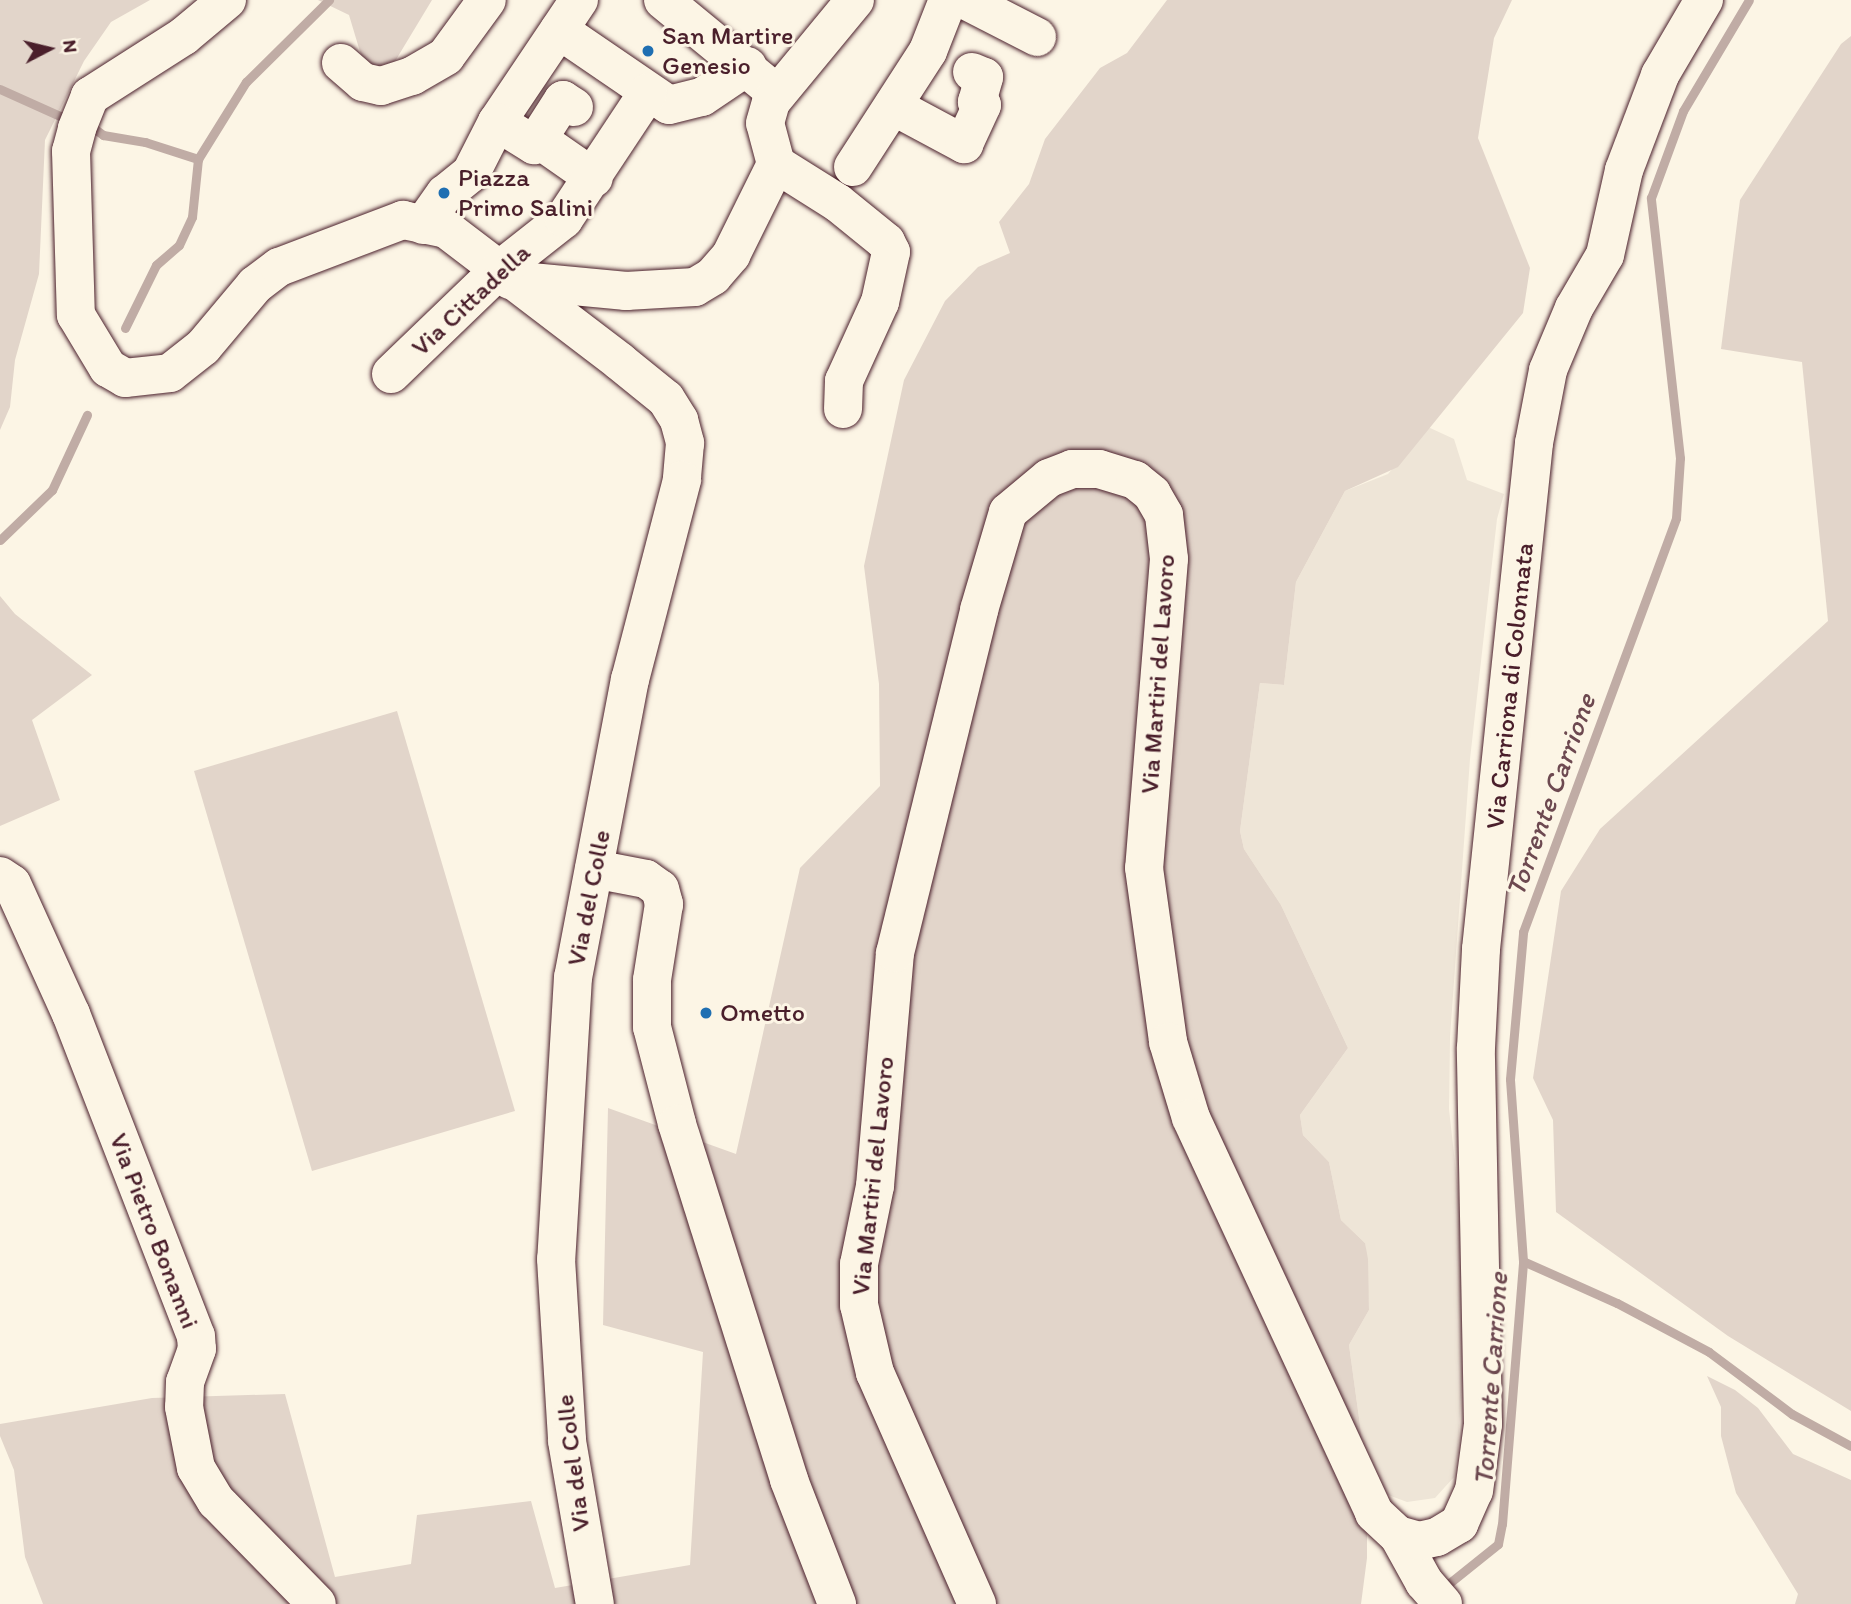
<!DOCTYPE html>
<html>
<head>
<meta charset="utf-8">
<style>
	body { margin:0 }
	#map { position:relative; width:1851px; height:1604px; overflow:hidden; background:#fcf5e5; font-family:Itim,sans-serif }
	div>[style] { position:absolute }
	.built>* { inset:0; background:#eee5d7 }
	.green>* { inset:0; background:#e2d5ca }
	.stream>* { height:9px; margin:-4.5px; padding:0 4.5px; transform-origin:4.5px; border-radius:4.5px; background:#c0aca5 }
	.roads { filter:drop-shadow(0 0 2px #4a1f2b) drop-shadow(0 0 2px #4a1f2b) }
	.minor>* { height:38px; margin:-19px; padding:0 19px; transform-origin:19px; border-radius:19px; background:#fcf5e5 }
	.dots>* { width:19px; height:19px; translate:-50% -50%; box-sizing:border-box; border:4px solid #fcf5e5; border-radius:50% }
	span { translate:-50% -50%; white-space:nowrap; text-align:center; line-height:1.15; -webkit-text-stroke:6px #fcf5e5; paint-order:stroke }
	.poi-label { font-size:26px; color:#4a1f2b }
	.left { translate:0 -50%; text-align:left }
	.street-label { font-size:26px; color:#4a1f2b }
	.water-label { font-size:28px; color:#6d4950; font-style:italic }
	.north { position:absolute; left:14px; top:14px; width:70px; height:70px; -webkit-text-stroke:5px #fcf5e5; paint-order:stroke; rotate:83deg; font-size:19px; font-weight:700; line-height:28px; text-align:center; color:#4a1f2b }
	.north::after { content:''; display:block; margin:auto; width:24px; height:32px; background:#4a1f2b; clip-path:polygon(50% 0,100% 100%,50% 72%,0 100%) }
</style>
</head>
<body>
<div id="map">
	<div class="built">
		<i style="clip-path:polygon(1428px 427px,1454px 439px,1467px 480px,1504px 494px,1497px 519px,1470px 759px,1450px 1037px,1449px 1109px,1462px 1226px,1465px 1317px,1458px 1451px,1454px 1477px,1435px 1498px,1407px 1502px,1383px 1493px,1367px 1476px,1349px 1345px,1369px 1310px,1365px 1243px,1341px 1220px,1329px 1162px,1303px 1135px,1300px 1115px,1348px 1048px,1281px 905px,1244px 849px,1240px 831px,1260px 683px,1284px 685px,1296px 582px,1345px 491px,1388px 474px)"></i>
	</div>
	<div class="green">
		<i style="clip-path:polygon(0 0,150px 0,111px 22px,84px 61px,45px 140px,39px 274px,15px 360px,10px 407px,0 430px)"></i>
		<i style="clip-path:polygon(318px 0,432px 0,394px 63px,373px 67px,361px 55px,349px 15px)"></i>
		<i style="clip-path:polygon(1167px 0,1512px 0,1494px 38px,1478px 138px,1530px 268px,1523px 313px,1398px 467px,1345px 491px,1296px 582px,1284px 685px,1260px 683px,1240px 831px,1244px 849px,1281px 905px,1348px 1048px,1300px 1115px,1303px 1135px,1329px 1162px,1341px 1220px,1365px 1243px,1368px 1259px,1369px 1310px,1349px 1345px,1367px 1476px,1367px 1558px,1361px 1604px,43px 1604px,25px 1557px,14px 1470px,0 1436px,0 1424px,152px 1398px,285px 1394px,335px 1577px,411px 1564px,417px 1515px,531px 1501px,555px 1588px,690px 1565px,703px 1352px,603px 1325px,608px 1108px,736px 1154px,800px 868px,880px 786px,879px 684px,864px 566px,904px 380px,945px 301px,978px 267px,1010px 253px,999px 222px,1029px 184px,1045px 139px,1100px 68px,1127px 53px)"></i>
		<i style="clip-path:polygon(1851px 36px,1851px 1411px,1728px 1336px,1556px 1212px,1553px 1120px,1533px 1078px,1561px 891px,1600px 829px,1828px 621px,1802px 362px,1721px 349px,1740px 200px,1841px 44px)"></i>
		<i style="clip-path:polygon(0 596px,15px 614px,92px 675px,32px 720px,60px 800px,0 826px)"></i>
		<i style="clip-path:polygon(397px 711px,515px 1111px,312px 1171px,194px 771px)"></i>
		<i style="clip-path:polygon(1707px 1376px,1735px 1390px,1758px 1408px,1793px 1454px,1851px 1480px,1851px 1604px,1795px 1604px,1798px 1594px,1736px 1493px,1721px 1436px,1721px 1407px)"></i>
	</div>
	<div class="stream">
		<i style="left:0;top:89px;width:66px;rotate:24.2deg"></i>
		<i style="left:60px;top:116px;width:13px;rotate:4deg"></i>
		<i style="left:88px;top:124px;width:19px;rotate:36deg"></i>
		<i style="left:103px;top:135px;width:43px;rotate:9.5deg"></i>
		<i style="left:145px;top:142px;width:56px;rotate:17.8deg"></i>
		<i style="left:125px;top:328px;width:70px;rotate:-63.8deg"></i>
		<i style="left:156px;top:265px;width:30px;rotate:-41deg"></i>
		<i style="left:179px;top:245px;width:31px;rotate:-65deg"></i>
		<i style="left:192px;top:217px;width:58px;rotate:-84.1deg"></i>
		<i style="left:198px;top:159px;width:91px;rotate:-58.1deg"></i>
		<i style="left:246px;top:82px;width:117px;rotate:-44.7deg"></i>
		<i style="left:0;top:540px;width:72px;rotate:-43.9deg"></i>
		<i style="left:52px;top:490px;width:83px;rotate:-65deg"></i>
		<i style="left:1523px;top:1261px;width:103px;rotate:24.1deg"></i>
		<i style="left:1617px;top:1303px;width:104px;rotate:28deg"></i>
		<i style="left:1709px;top:1352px;width:104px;rotate:36.8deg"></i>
		<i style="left:1792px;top:1414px;width:67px;rotate:28.5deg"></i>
		<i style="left:1442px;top:1589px;width:72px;rotate:-38.8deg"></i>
		<i style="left:1498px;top:1544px;width:20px;rotate:-79deg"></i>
		<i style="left:1502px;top:1524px;width:264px;rotate:-85.4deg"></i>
		<i style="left:1523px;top:1261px;width:182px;rotate:-94.1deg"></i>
		<i style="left:1510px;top:1079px;width:148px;rotate:-84.9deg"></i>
		<i style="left:1523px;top:932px;width:441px;rotate:-69.7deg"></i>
		<i style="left:1676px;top:518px;width:60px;rotate:-86.2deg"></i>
		<i style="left:1680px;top:458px;width:262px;rotate:-96.4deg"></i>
		<i style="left:1651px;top:198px;width:93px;rotate:-69.8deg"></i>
		<i style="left:1683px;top:111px;width:129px;rotate:-59.3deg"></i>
	</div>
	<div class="roads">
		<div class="minor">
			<i style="left:227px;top:0;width:56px;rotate:140.1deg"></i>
			<i style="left:184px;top:36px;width:112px;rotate:147.4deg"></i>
			<i style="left:90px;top:96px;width:35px;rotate:112deg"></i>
			<i style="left:77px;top:129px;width:23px;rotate:105deg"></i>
			<i style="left:71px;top:151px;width:164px;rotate:88.3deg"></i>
			<i style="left:76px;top:315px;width:62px;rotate:58.9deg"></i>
			<i style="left:108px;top:368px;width:20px;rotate:30deg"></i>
			<i style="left:125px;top:378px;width:45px;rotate:-6.3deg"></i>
			<i style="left:170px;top:373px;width:42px;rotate:-38.2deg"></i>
			<i style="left:203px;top:347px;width:81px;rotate:-50deg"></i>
			<i style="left:255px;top:285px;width:30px;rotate:-37deg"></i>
			<i style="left:279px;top:267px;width:133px;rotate:-20.8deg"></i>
			<i style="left:403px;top:220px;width:44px;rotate:11.8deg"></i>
			<i style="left:446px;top:229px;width:218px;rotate:37.3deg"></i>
			<i style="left:619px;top:361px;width:60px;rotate:39deg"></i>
			<i style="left:666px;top:399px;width:25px;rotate:58deg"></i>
			<i style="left:679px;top:420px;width:24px;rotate:75deg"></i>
			<i style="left:685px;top:443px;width:37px;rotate:95deg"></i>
			<i style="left:682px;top:480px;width:206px;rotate:104.6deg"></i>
			<i style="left:630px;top:679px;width:303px;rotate:100.8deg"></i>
			<i style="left:573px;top:977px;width:283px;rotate:93.4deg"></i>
			<i style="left:556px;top:1259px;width:182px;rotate:86.5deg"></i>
			<i style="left:567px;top:1441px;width:165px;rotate:80.3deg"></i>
			<i style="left:663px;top:0;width:131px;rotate:39.4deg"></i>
			<i style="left:965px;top:0;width:81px;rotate:27.2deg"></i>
			<i style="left:559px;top:30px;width:133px;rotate:34.3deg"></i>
			<i style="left:669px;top:105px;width:34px;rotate:-14deg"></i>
			<i style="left:702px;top:97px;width:55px;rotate:-34deg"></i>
			<i style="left:341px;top:63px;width:29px;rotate:41deg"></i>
			<i style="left:363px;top:82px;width:18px;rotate:13deg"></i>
			<i style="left:381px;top:86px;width:33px;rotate:-18deg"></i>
			<i style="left:412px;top:76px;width:39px;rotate:-30deg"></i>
			<i style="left:446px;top:56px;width:69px;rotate:-53.8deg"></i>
			<i style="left:893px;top:106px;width:81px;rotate:28.2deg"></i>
			<i style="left:964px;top:144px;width:43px;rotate:-65.2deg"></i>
			<i style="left:982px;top:105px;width:6px;rotate:-149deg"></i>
			<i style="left:977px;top:102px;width:26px;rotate:-74deg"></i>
			<i style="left:984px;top:77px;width:13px;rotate:-157deg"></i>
			<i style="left:574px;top:107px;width:13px;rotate:-148deg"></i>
			<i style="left:563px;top:100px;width:46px;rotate:122.7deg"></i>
			<i style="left:538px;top:139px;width:68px;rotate:34.9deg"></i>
			<i style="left:497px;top:122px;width:147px;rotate:-56.1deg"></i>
			<i style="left:776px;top:164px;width:73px;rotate:32.2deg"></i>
			<i style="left:838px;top:203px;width:62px;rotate:39.1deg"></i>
			<i style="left:886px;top:242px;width:11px;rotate:63deg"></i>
			<i style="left:891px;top:252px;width:51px;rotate:102.4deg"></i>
			<i style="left:880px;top:302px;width:87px;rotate:114.5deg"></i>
			<i style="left:844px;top:381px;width:28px;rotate:92deg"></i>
			<i style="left:776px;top:164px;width:42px;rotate:-105deg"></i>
			<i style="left:765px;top:123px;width:22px;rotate:-74deg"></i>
			<i style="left:771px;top:102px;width:132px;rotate:-50.5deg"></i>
			<i style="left:853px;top:167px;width:138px;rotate:-57.1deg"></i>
			<i style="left:928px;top:51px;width:55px;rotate:-68.6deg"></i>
			<i style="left:423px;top:225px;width:38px;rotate:-55deg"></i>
			<i style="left:445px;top:194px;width:33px;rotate:-39deg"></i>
			<i style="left:471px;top:173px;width:57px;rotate:-63deg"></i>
			<i style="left:497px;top:122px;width:44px;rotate:31.9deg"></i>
			<i style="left:534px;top:145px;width:7px;rotate:-56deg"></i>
			<i style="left:510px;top:280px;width:117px;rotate:5.4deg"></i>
			<i style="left:626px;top:291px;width:69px;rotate:-3.3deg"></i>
			<i style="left:695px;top:287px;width:21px;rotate:-31deg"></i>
			<i style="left:713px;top:276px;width:28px;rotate:-49deg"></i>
			<i style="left:731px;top:255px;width:102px;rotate:-63.7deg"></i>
			<i style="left:391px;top:374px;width:149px;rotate:-43.9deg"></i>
			<i style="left:498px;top:271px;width:84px;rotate:-38.2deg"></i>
			<i style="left:564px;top:219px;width:152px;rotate:-56.5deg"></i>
			<i style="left:594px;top:869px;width:53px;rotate:10.9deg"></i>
			<i style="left:646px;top:879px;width:17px;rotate:36deg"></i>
			<i style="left:660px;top:889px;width:16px;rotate:75deg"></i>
			<i style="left:664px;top:904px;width:77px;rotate:99deg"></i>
			<i style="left:652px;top:980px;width:47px;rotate:90deg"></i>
			<i style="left:652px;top:1027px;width:100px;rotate:75.5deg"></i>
			<i style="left:677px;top:1124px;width:373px;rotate:72.5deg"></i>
			<i style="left:789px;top:1480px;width:133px;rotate:68.8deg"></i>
			<i style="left:0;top:876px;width:14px;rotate:34deg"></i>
			<i style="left:12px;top:884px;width:143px;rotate:65.6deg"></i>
			<i style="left:71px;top:1014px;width:345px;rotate:68.8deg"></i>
			<i style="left:196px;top:1336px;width:13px;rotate:86deg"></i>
			<i style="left:197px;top:1349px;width:35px;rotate:110deg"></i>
			<i style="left:185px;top:1382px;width:25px;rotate:92deg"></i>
			<i style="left:184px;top:1407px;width:62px;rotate:78.9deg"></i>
			<i style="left:196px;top:1468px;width:39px;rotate:59deg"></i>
			<i style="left:216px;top:1501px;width:144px;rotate:45.6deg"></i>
			<i style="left:1398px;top:1535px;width:54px;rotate:61deg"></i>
			<i style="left:1424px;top:1582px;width:29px;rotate:49deg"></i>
			<i style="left:977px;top:1604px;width:253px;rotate:-113.8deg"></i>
			<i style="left:875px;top:1373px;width:70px;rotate:-103.2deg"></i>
			<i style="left:859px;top:1305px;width:41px;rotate:-90deg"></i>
			<i style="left:859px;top:1264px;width:80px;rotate:-78.4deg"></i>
			<i style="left:875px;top:1186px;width:234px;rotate:-85.1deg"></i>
			<i style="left:895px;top:953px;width:353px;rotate:-76.2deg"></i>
			<i style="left:979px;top:610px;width:102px;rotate:-73.5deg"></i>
			<i style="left:1008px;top:512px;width:53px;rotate:-39.7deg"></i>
			<i style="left:1049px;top:478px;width:25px;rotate:-21deg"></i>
			<i style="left:1072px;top:469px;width:27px"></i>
			<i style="left:1099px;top:469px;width:38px;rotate:17deg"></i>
			<i style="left:1135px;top:480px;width:22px;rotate:39deg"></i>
			<i style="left:1152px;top:494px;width:24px;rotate:60deg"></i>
			<i style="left:1164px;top:515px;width:44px;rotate:83.5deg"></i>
			<i style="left:1169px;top:559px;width:310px;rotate:94.6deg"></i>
			<i style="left:1144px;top:868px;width:176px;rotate:82.1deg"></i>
			<i style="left:1168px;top:1042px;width:79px;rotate:73.2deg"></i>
			<i style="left:1191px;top:1118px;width:435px;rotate:65.1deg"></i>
			<i style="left:1374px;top:1513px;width:33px;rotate:43deg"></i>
			<i style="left:1398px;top:1535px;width:22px;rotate:16deg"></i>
			<i style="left:1419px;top:1541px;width:18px;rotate:-13deg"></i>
			<i style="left:1437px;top:1537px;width:26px;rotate:-31deg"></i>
			<i style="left:1459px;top:1524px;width:36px;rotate:-66deg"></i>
			<i style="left:1474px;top:1491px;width:68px;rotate:-82.3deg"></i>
			<i style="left:1483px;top:1424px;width:376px;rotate:-91.1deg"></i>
			<i style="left:1476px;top:1048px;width:99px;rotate:-87.1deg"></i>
			<i style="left:1481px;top:949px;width:509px;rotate:-84.02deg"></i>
			<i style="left:1534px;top:443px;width:74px;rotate:-79.1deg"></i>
			<i style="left:1548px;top:370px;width:67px;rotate:-67.2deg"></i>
			<i style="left:1574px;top:308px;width:61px;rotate:-59.7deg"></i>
			<i style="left:1605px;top:255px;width:87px;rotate:-77.4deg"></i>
			<i style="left:1624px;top:170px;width:102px;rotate:-69.2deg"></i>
			<i style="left:1660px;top:75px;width:87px;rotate:-59.6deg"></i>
		</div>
	</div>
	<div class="dots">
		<i style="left:648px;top:51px;background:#1f6fb2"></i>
		<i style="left:444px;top:193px;background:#1f6fb2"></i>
		<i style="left:706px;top:1013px;background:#1f6fb2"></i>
	</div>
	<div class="poi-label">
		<span class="left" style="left:662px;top:51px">San Martire<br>Genesio</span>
		<span class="left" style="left:458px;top:193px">Piazza<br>Primo Salini</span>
		<span class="left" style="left:720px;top:1013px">Ometto</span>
	</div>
	<div class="street-label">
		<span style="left:471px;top:300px;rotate:-43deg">Via Cittadella</span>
		<span style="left:1158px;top:674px;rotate:-86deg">Via Martiri del Lavoro</span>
		<span style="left:1510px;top:686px;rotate:-84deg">Via Carriona di Colonnata</span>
		<span style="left:589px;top:898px;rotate:-79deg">Via del Colle</span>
		<span style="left:873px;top:1176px;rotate:-84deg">Via Martiri del Lavoro</span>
		<span style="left:154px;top:1231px;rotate:69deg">Via Pietro Bonanni</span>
		<span style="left:573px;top:1463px;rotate:-97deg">Via del Colle</span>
	</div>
	<div class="water-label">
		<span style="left:1550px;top:795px;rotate:-70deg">Torrente Carrione</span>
		<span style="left:1490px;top:1379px;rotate:-86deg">Torrente Carrione</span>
	</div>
	<div class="north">N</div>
</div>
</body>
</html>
